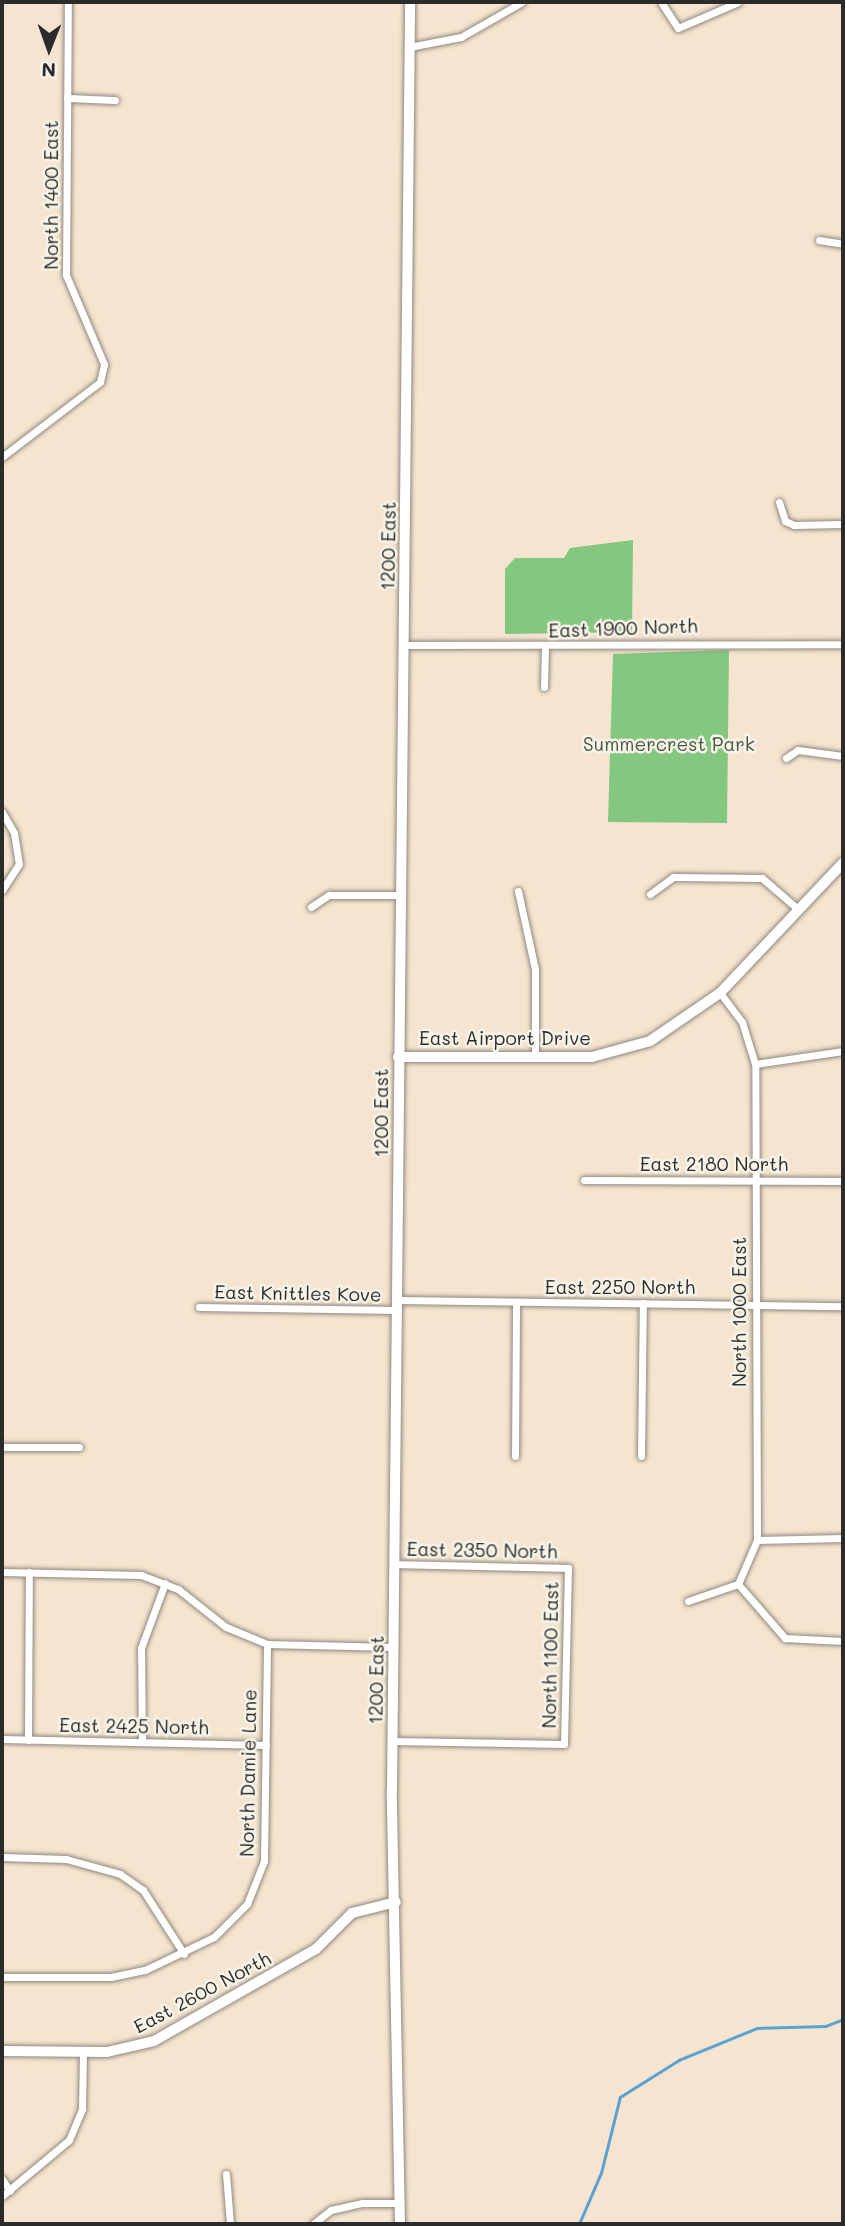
<!DOCTYPE html>
<html>
<head>
<meta charset="utf-8">
<style>
	body { margin:0 }
	#map { position:relative; width:845px; height:2226px; overflow:hidden; background:#f5e5d0; font-family:Mali,sans-serif }
	div>[style] { position:absolute }
	.green>* { inset:0; background:#83c780 }
	.stream>* { height:2.5px; margin:-1.25px; padding:0 1.25px; transform-origin:1.25px; border-radius:1.25px; background:#5ba1d1 }
	.roads { filter:drop-shadow(0 0 2px #90887e) drop-shadow(0 0 2px #90887e) }
	.street>* { height:7px; margin:-3.5px; padding:0 3.5px; transform-origin:3.5px; border-radius:3.5px; background:#fff }
	.secondary>* { height:10px; margin:-5px; padding:0 5px; transform-origin:5px; border-radius:5px; background:#fff }
	span { translate:-50% -50%; white-space:nowrap; text-align:center; line-height:1.15; -webkit-text-stroke:5px #f7f3e8; paint-order:stroke }
	.street-label { font-size:19px; color:#2b2b2b }
	.park-label { font-size:19px; color:#455a44 }
	.frame { position:absolute; inset:0; border:4px solid #2b2b2b; pointer-events:none }
	.north { position:absolute; left:14px; top:14px; width:70px; height:70px; -webkit-text-stroke:5px #f7f3e8; paint-order:stroke; rotate:181deg; font-size:19px; font-weight:700; line-height:28px; text-align:center; color:#2b2b2b }
	.north::after { content:''; display:block; margin:auto; width:24px; height:32px; background:#2b2b2b; clip-path:polygon(50% 0,100% 100%,50% 72%,0 100%) }
</style>
</head>
<body>
<div id="map">
	<div class="green">
		<i style="clip-path:polygon(633px 540px,632px 632px,505px 634px,505px 569px,515px 558px,564px 558px,570px 548px)"></i>
		<i style="clip-path:polygon(729px 650px,727px 823px,608px 822px,613px 654px)"></i>
	</div>
	<div class="stream">
		<i style="left:579px;top:2224px;width:56px;rotate:-66.7deg"></i>
		<i style="left:601px;top:2173px;width:78px;rotate:-76deg"></i>
		<i style="left:620px;top:2097px;width:70px;rotate:-32.1deg"></i>
		<i style="left:679px;top:2060px;width:84px;rotate:-22.3deg"></i>
		<i style="left:757px;top:2028px;width:69px;rotate:-1.7deg"></i>
		<i style="left:826px;top:2026px;width:18px;rotate:-22deg"></i>
	</div>
	<div class="roads">
		<div class="street">
			<i style="left:661px;top:2px;width:31px;rotate:57deg"></i>
			<i style="left:678px;top:28px;width:65px;rotate:-23.4deg"></i>
			<i style="left:409px;top:47px;width:53px;rotate:-10.9deg"></i>
			<i style="left:461px;top:37px;width:70px;rotate:-29.8deg"></i>
			<i style="left:67px;top:98px;width:48px;rotate:2.4deg"></i>
			<i style="left:819px;top:240px;width:24px;rotate:9deg"></i>
			<i style="left:2px;top:457px;width:123px;rotate:-37.4deg"></i>
			<i style="left:100px;top:382px;width:18px;rotate:-77deg"></i>
			<i style="left:104px;top:364px;width:97px;rotate:-113.1deg"></i>
			<i style="left:66px;top:275px;width:273px;rotate:-89.6deg"></i>
			<i style="left:779px;top:502px;width:20px;rotate:72deg"></i>
			<i style="left:785px;top:521px;width:10px;rotate:24deg"></i>
			<i style="left:794px;top:525px;width:49px;rotate:-1.2deg"></i>
			<i style="left:404px;top:645px;width:439px;rotate:-0.1deg"></i>
			<i style="left:544px;top:687px;width:41px;rotate:-88.6deg"></i>
			<i style="left:786px;top:758px;width:14px;rotate:-34deg"></i>
			<i style="left:798px;top:750px;width:45px;rotate:7.6deg"></i>
			<i style="left:2px;top:812px;width:24px;rotate:60deg"></i>
			<i style="left:14px;top:833px;width:31px;rotate:81deg"></i>
			<i style="left:19px;top:864px;width:31px;rotate:123deg"></i>
			<i style="left:518px;top:891px;width:80px;rotate:77.7deg"></i>
			<i style="left:535px;top:969px;width:89px;rotate:90deg"></i>
			<i style="left:650px;top:894px;width:29px;rotate:-36deg"></i>
			<i style="left:673px;top:877px;width:89px;rotate:0.6deg"></i>
			<i style="left:762px;top:878px;width:49px;rotate:40.9deg"></i>
			<i style="left:311px;top:907px;width:22px;rotate:-34deg"></i>
			<i style="left:329px;top:895px;width:71px"></i>
			<i style="left:755px;top:1064px;width:89px;rotate:-8.4deg"></i>
			<i style="left:584px;top:1180px;width:259px;rotate:0.2deg"></i>
			<i style="left:397px;top:1300px;width:446px;rotate:0.8deg"></i>
			<i style="left:199px;top:1307px;width:198px;rotate:0.9deg"></i>
			<i style="left:2px;top:1447px;width:77px"></i>
			<i style="left:515px;top:1456px;width:154px;rotate:-89.6deg"></i>
			<i style="left:641px;top:1456px;width:153px;rotate:-89.3deg"></i>
			<i style="left:757px;top:1540px;width:86px;rotate:-1.3deg"></i>
			<i style="left:2px;top:1572px;width:139px;rotate:1.2deg"></i>
			<i style="left:141px;top:1575px;width:40px;rotate:21deg"></i>
			<i style="left:178px;top:1589px;width:61px;rotate:38.4deg"></i>
			<i style="left:226px;top:1627px;width:44px;rotate:22.5deg"></i>
			<i style="left:267px;top:1644px;width:126px;rotate:1.4deg"></i>
			<i style="left:738px;top:1584px;width:72px;rotate:49deg"></i>
			<i style="left:785px;top:1638px;width:58px;rotate:3deg"></i>
			<i style="left:688px;top:1601px;width:53px;rotate:-18.8deg"></i>
			<i style="left:738px;top:1584px;width:48px;rotate:-66.6deg"></i>
			<i style="left:757px;top:1540px;width:476px;rotate:-90.2deg"></i>
			<i style="left:755px;top:1064px;width:44px;rotate:-107.2deg"></i>
			<i style="left:742px;top:1022px;width:36px;rotate:-127deg"></i>
			<i style="left:2px;top:1739px;width:264px;rotate:1.3deg"></i>
			<i style="left:28px;top:1740px;width:168px;rotate:-89.7deg"></i>
			<i style="left:142px;top:1740px;width:92px;rotate:-90.6deg"></i>
			<i style="left:141px;top:1648px;width:69px;rotate:-69.7deg"></i>
			<i style="left:392px;top:1741px;width:172px;rotate:1deg"></i>
			<i style="left:564px;top:1744px;width:176px;rotate:-88.7deg"></i>
			<i style="left:568px;top:1568px;width:174px;rotate:-178.7deg"></i>
			<i style="left:2px;top:1857px;width:64px;rotate:1.8deg"></i>
			<i style="left:66px;top:1859px;width:56px;rotate:15.5deg"></i>
			<i style="left:120px;top:1874px;width:28px;rotate:35deg"></i>
			<i style="left:143px;top:1890px;width:76px;rotate:57.4deg"></i>
			<i style="left:2px;top:1977px;width:109px"></i>
			<i style="left:111px;top:1977px;width:35px;rotate:-12deg"></i>
			<i style="left:145px;top:1970px;width:76px;rotate:-25.6deg"></i>
			<i style="left:214px;top:1937px;width:47px;rotate:-45deg"></i>
			<i style="left:247px;top:1904px;width:46px;rotate:-68.4deg"></i>
			<i style="left:264px;top:1861px;width:217px;rotate:-89.2deg"></i>
			<i style="left:226px;top:2174px;width:50px;rotate:85.4deg"></i>
			<i style="left:2px;top:2179px;width:14px;rotate:56deg"></i>
			<i style="left:2px;top:2196px;width:87px;rotate:-39.9deg"></i>
			<i style="left:69px;top:2140px;width:34px;rotate:-67deg"></i>
			<i style="left:82px;top:2109px;width:57px;rotate:-89deg"></i>
			<i style="left:313px;top:2224px;width:23px;rotate:-38deg"></i>
			<i style="left:331px;top:2210px;width:32px;rotate:-13deg"></i>
			<i style="left:362px;top:2203px;width:37px"></i>
		</div>
		<div class="secondary">
			<i style="left:398px;top:1057px;width:194px"></i>
			<i style="left:592px;top:1057px;width:60px;rotate:-15.4deg"></i>
			<i style="left:650px;top:1041px;width:85px;rotate:-34.4deg"></i>
			<i style="left:720px;top:993px;width:179px;rotate:-46.6deg"></i>
			<i style="left:2px;top:2051px;width:105px;rotate:0.5deg"></i>
			<i style="left:107px;top:2052px;width:48px;rotate:-13.2deg"></i>
			<i style="left:154px;top:2041px;width:186px;rotate:-29.6deg"></i>
			<i style="left:316px;top:1949px;width:51px;rotate:-45deg"></i>
			<i style="left:352px;top:1913px;width:45px;rotate:-14deg"></i>
			<i style="left:400px;top:2224px;width:433px;rotate:-91.1deg"></i>
			<i style="left:392px;top:1791px;width:1789px;rotate:-89.42deg"></i>
		</div>
	</div>
	<div class="street-label">
		<span style="left:51px;top:195px;rotate:-90deg">North 1400 East</span>
		<span style="left:388px;top:546px;rotate:-89deg">1200 East</span>
		<span style="left:623px;top:628px;rotate:-2deg">East 1900 North</span>
		<span style="left:505px;top:1038px">East Airport Drive</span>
		<span style="left:381px;top:1113px;rotate:-90deg">1200 East</span>
		<span style="left:714px;top:1164px">East 2180 North</span>
		<span style="left:620px;top:1287px">East 2250 North</span>
		<span style="left:298px;top:1293px;rotate:1deg">East Knittles Kove</span>
		<span style="left:739px;top:1312px;rotate:-90deg">North 1000 East</span>
		<span style="left:482px;top:1550px;rotate:1deg">East 2350 North</span>
		<span style="left:550px;top:1655px;rotate:-89deg">North 1100 East</span>
		<span style="left:376px;top:1680px;rotate:-89deg">1200 East</span>
		<span style="left:134px;top:1726px;rotate:1deg">East 2425 North</span>
		<span style="left:248px;top:1773px;rotate:-89deg">North Damie Lane</span>
		<span style="left:202px;top:1992px;rotate:-28deg">East 2600 North</span>
	</div>
	<div class="park-label">
		<span style="left:669px;top:744px">Summercrest Park</span>
	</div>
	<div class="frame"></div>
	<div class="north">N</div>
</div>
</body>
</html>
